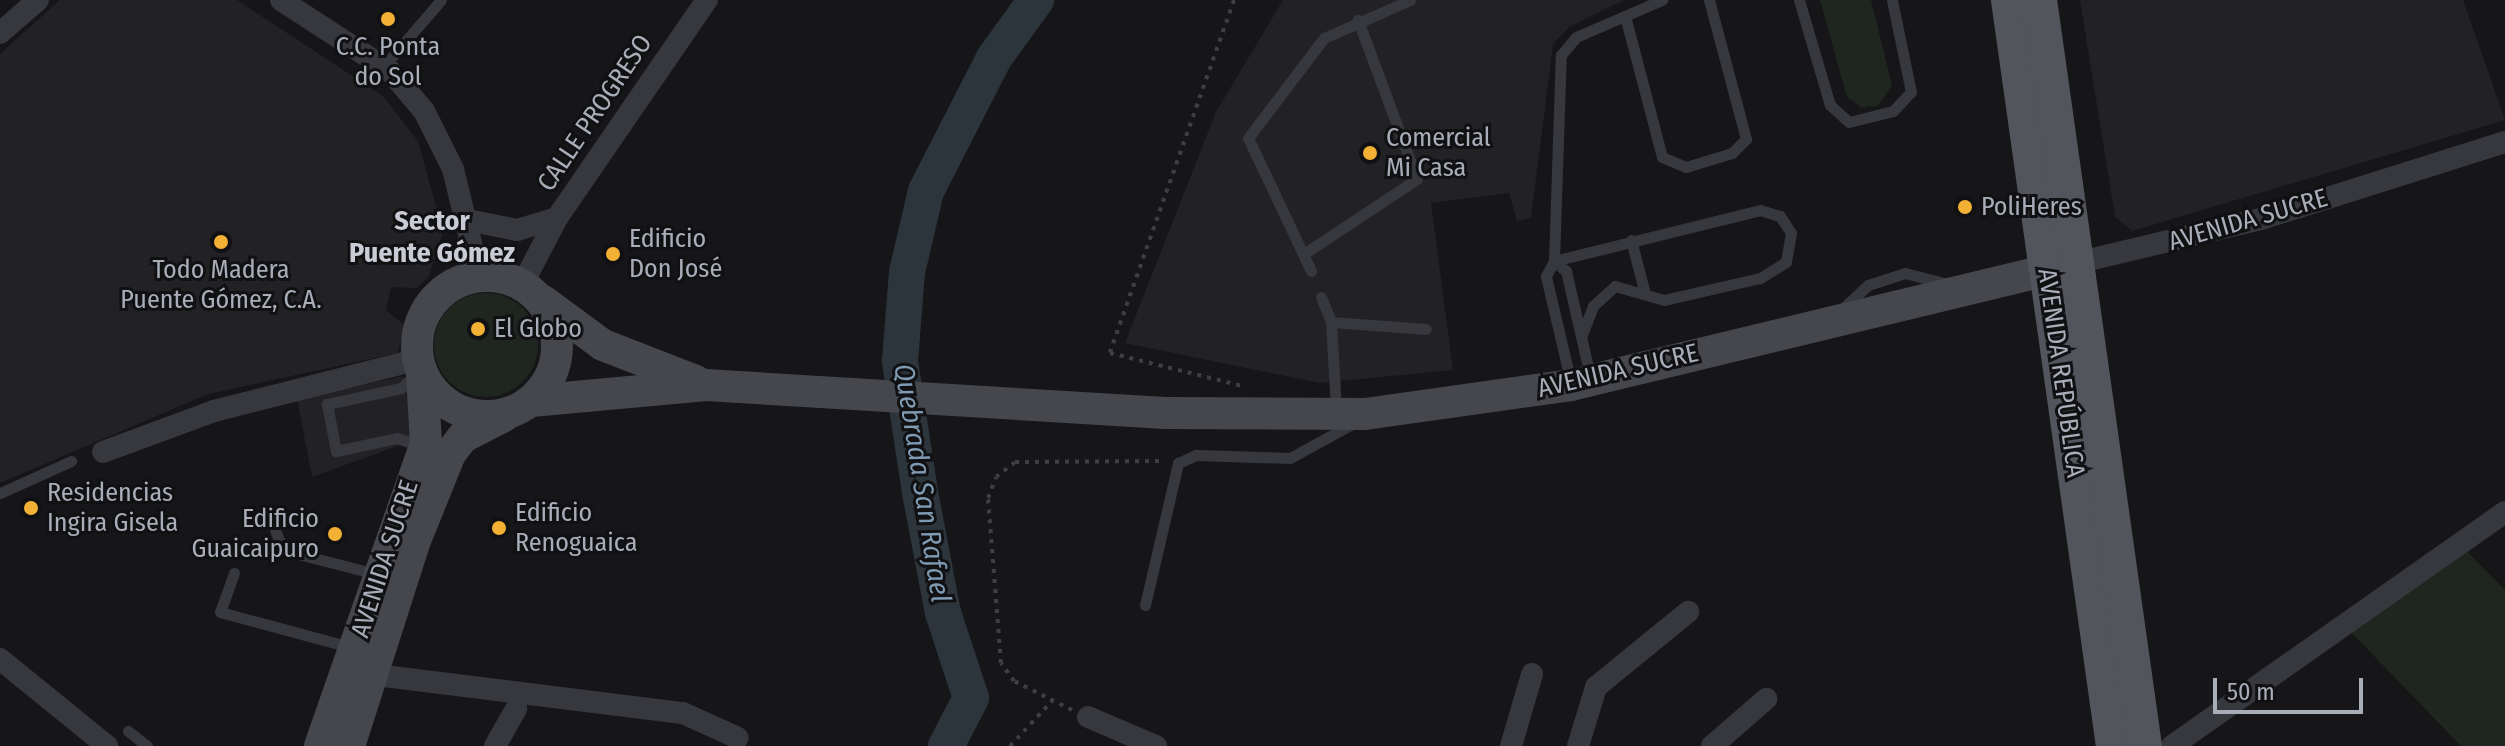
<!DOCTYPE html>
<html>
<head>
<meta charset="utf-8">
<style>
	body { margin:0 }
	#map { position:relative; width:2505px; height:746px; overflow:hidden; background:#161618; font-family:"Fira Sans Condensed",sans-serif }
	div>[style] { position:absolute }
	.built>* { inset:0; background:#222225 }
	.green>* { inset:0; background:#1e261f }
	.round { border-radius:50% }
	.river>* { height:36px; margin:-18px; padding:0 18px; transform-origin:18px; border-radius:18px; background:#2c353c }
	.path>* { height:4px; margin-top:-2px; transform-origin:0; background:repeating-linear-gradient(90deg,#3d3f44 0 4px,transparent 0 10px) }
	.lane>* { height:11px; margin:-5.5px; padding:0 5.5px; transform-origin:5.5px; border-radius:5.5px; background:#37383d }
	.street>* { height:22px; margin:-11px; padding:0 11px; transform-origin:11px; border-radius:11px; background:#37383d }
	.secondary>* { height:32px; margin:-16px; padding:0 16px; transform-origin:16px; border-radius:16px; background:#45474d }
	.secondary>.ring { margin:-16px; padding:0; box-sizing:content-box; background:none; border:32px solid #45474d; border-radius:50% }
	.primary>* { height:36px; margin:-18px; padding:0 18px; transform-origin:18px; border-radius:18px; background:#53555c }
	.dots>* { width:22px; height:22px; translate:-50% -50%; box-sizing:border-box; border:4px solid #111113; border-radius:50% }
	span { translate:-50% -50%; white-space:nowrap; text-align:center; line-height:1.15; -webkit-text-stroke:6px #111113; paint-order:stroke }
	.poi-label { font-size:26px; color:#a8adb8 }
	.left { translate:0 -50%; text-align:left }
	.right { translate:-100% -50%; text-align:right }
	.street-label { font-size:26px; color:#a8adb8 }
	.neighbourhood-label { font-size:28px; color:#c9ccd4; font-weight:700 }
	.water-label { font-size:28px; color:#7f9bb3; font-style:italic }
	.scale { position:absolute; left:2213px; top:678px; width:150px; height:36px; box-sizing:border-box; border:4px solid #a8adb8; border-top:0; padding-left:10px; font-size:24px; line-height:28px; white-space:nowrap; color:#a8adb8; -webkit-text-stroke:6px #111113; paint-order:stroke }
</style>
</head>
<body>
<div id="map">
	<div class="built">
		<i style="clip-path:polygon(60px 0,237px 0,383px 96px,418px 141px,443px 232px,429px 276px,417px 288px,391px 287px,386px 310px,404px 325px,398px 353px,208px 394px,0 483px,0 54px)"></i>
		<i style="clip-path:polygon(1283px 0,1624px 0,1569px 27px,1553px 44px,1531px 218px,1517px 221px,1509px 193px,1431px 203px,1453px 370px,1320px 383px,1125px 343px,1216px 112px)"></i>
		<i style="clip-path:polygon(2080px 0,2463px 0,2505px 120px,2132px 231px,2115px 217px)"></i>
		<i style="clip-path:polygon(404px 376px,414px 440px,312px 477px,297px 399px)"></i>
	</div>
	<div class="green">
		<i style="clip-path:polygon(1820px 0,1871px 0,1892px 85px,1878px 106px,1861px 107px,1847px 97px)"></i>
		<i class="round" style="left:434px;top:293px;width:104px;height:104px"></i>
		<i style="clip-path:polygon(2460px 544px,2505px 590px,2505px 746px,2461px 746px,2344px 625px)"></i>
	</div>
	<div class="river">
		<i style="left:946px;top:746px;width:54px;rotate:-62.5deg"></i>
		<i style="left:971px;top:698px;width:89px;rotate:-108.2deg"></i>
		<i style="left:943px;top:613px;width:123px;rotate:-100.8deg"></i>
		<i style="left:920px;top:492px;width:133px;rotate:-98.7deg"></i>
		<i style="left:900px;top:361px;width:89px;rotate:-85.5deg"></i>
		<i style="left:907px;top:272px;width:83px;rotate:-76.8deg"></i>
		<i style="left:926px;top:191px;width:149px;rotate:-62.9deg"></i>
		<i style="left:994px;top:58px;width:72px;rotate:-54.1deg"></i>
	</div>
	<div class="path">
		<i style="left:1234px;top:0;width:374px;rotate:109.4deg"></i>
		<i style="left:1110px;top:353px;width:140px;rotate:14deg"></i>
		<i style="left:1072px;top:710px;width:65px;rotate:-153.4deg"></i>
		<i style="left:1014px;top:681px;width:22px;rotate:-126deg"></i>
		<i style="left:1001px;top:663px;width:166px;rotate:-94.5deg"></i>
		<i style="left:988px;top:498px;width:22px;rotate:-69deg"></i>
		<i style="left:996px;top:477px;width:24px;rotate:-38deg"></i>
		<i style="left:1015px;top:462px;width:148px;rotate:-0.4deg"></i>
		<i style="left:1010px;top:746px;width:62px;rotate:-47deg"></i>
	</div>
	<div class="lane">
		<i style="left:1799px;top:0;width:109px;rotate:73.6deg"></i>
		<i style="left:1830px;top:105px;width:25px;rotate:42deg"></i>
		<i style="left:1849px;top:122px;width:45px;rotate:-14deg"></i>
		<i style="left:1893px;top:111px;width:26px;rotate:-47deg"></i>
		<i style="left:1911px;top:92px;width:94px;rotate:-101.7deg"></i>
		<i style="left:1625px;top:16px;width:146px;rotate:75.3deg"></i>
		<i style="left:1662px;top:157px;width:26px;rotate:23deg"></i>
		<i style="left:1686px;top:167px;width:48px;rotate:-16.9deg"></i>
		<i style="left:1732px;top:153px;width:20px;rotate:-45deg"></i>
		<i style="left:1746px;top:139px;width:144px;rotate:-104.9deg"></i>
		<i style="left:384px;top:66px;width:87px;rotate:-49.2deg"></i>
		<i style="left:1631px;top:240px;width:52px;rotate:75.4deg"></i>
		<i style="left:1305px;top:253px;width:134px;rotate:-33.5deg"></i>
		<i style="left:1417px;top:179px;width:170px;rotate:-110.4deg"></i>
		<i style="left:1554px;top:261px;width:212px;rotate:-13.9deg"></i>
		<i style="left:1760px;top:210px;width:21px;rotate:17deg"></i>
		<i style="left:1780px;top:216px;width:20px;rotate:57deg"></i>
		<i style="left:1791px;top:233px;width:29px;rotate:100deg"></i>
		<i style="left:1786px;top:262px;width:31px;rotate:148deg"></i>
		<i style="left:1760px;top:278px;width:98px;rotate:167.1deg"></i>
		<i style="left:1664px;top:300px;width:51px;rotate:-164.1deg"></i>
		<i style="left:1615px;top:286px;width:30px;rotate:138deg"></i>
		<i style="left:1593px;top:306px;width:33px;rotate:111deg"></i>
		<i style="left:1554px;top:261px;width:16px;rotate:40deg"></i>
		<i style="left:1566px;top:271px;width:108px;rotate:77.1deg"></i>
		<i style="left:1311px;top:271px;width:147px;rotate:-115.3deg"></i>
		<i style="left:1248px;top:138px;width:126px;rotate:-52.8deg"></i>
		<i style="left:1324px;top:38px;width:94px;rotate:-23.8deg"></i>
		<i style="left:1321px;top:297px;width:27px;rotate:68deg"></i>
		<i style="left:1331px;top:322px;width:88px;rotate:86.7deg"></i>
		<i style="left:1839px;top:312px;width:40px;rotate:-43deg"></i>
		<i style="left:1868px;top:285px;width:39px;rotate:-18deg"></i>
		<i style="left:1905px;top:273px;width:48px;rotate:14.6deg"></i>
		<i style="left:1331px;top:322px;width:95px;rotate:4.2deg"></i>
		<i style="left:415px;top:375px;width:19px;rotate:137deg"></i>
		<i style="left:401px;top:388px;width:76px;rotate:167.8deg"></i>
		<i style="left:327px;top:404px;width:48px;rotate:79.2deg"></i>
		<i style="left:336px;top:451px;width:62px;rotate:-12deg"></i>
		<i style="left:397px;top:438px;width:24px;rotate:19deg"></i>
		<i style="left:1571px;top:383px;width:110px;rotate:-103.2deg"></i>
		<i style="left:1546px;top:276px;width:17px;rotate:-62deg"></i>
		<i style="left:1554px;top:261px;width:206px;rotate:-88.1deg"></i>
		<i style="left:1561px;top:55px;width:23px;rotate:-50deg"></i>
		<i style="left:1576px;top:37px;width:94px;rotate:-23.3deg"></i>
		<i style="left:0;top:493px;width:78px;rotate:-24.3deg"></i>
		<i style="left:275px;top:530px;width:22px;rotate:68deg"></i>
		<i style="left:283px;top:550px;width:96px;rotate:14.5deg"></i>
		<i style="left:234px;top:573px;width:41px;rotate:109.7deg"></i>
		<i style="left:220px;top:612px;width:135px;rotate:15.1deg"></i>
		<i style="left:1145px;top:605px;width:146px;rotate:-76.9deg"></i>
		<i style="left:1178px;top:463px;width:20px;rotate:-24deg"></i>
		<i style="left:1196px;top:455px;width:94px;rotate:1.8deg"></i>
		<i style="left:1290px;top:458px;width:73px;rotate:-28.7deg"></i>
		<i style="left:128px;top:731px;width:24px;rotate:38deg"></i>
	</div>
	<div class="street">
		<i style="left:281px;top:0;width:130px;rotate:33.1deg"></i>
		<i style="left:390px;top:71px;width:52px;rotate:49.6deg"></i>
		<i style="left:424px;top:111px;width:65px;rotate:63.4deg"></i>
		<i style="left:453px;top:169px;width:110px;rotate:76.3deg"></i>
		<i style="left:0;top:33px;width:50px;rotate:-41deg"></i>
		<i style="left:467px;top:220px;width:51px;rotate:11.3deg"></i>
		<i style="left:517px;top:230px;width:42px;rotate:-16.7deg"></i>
		<i style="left:2076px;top:263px;width:190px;rotate:-13.4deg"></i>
		<i style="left:2261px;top:219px;width:256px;rotate:-17.5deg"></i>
		<i style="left:522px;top:285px;width:76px;rotate:-62.4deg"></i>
		<i style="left:557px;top:218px;width:265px;rotate:-55.5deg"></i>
		<i style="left:103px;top:452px;width:118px;rotate:-20.3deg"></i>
		<i style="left:214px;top:411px;width:211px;rotate:-14.2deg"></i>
		<i style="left:0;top:659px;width:138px;rotate:39.1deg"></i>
		<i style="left:376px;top:675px;width:309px;rotate:7.1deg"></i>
		<i style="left:683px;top:713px;width:60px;rotate:24.4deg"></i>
		<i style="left:1088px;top:717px;width:74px;rotate:23.1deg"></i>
		<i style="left:495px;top:746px;width:43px;rotate:-60.4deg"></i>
		<i style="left:1511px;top:746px;width:75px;rotate:-73.7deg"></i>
		<i style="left:1578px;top:746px;width:62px;rotate:-73deg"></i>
		<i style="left:1596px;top:687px;width:119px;rotate:-39.2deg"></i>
		<i style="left:1712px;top:746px;width:72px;rotate:-41deg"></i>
		<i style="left:2172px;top:746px;width:407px;rotate:-35.1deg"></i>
	</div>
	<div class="secondary">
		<i class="ring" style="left:417px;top:276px;width:108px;height:108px"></i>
		<i style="left:543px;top:301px;width:74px;rotate:36.3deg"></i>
		<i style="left:603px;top:345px;width:100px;rotate:21.2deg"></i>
		<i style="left:531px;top:401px;width:176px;rotate:-5.2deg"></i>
		<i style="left:706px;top:385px;width:460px;rotate:3.5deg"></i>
		<i style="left:1165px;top:413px;width:200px;rotate:0.3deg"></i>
		<i style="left:1365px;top:414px;width:208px;rotate:-8deg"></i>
		<i style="left:1571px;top:385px;width:516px;rotate:-13.55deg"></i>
		<i style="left:320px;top:746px;width:321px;rotate:-70.7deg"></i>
		<i style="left:426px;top:443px;width:68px;rotate:-93.4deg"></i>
		<i style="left:349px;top:746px;width:213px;rotate:-72.2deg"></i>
		<i style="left:414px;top:543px;width:96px;rotate:-68deg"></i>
		<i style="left:450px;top:454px;width:21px;rotate:-53deg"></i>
		<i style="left:463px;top:437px;width:46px;rotate:-27.1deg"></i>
	</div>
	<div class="primary">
		<i style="left:2009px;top:0;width:753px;rotate:81.99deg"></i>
		<i style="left:2039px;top:0;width:753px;rotate:81.99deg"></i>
	</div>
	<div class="dots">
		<i style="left:388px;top:19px;background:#f2b134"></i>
		<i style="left:1370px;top:153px;background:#f2b134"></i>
		<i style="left:1965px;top:207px;background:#f2b134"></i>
		<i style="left:221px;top:242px;background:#f2b134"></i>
		<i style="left:613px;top:254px;background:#f2b134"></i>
		<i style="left:478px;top:329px;background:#f2b134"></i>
		<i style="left:31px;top:508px;background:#f2b134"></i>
		<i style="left:499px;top:528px;background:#f2b134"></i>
		<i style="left:335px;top:534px;background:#f2b134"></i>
	</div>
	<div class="poi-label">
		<span style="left:388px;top:62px">C.C. Ponta<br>do Sol</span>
		<span class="left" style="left:1386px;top:153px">Comercial<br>Mi Casa</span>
		<span class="left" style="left:1981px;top:207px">PoliHeres</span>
		<span class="left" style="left:629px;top:254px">Edificio<br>Don José</span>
		<span style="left:221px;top:285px">Todo Madera<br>Puente Gómez, C.A.</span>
		<span class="left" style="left:494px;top:329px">El Globo</span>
		<span class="left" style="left:47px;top:508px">Residencias<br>Ingira Gisela</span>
		<span class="left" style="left:515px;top:528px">Edificio<br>Renoguaica</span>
		<span class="right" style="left:319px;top:534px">Edificio<br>Guaicaipuro</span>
	</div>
	<div class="street-label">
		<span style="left:595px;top:113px;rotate:-56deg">CALLE PROGRESO</span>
		<span style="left:2248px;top:220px;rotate:-16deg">AVENIDA SUCRE</span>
		<span style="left:1618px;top:371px;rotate:-13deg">AVENIDA SUCRE</span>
		<span style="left:2061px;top:373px;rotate:82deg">AVENIDA REPÚBLICA</span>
		<span style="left:385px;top:559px;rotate:-72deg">AVENIDA SUCRE</span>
	</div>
	<div class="neighbourhood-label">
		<span style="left:432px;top:237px">Sector<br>Puente Gómez</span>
	</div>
	<div class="water-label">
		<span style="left:922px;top:483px;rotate:81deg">Quebrada San Rafael</span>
	</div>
	<div class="scale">50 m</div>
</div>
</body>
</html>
